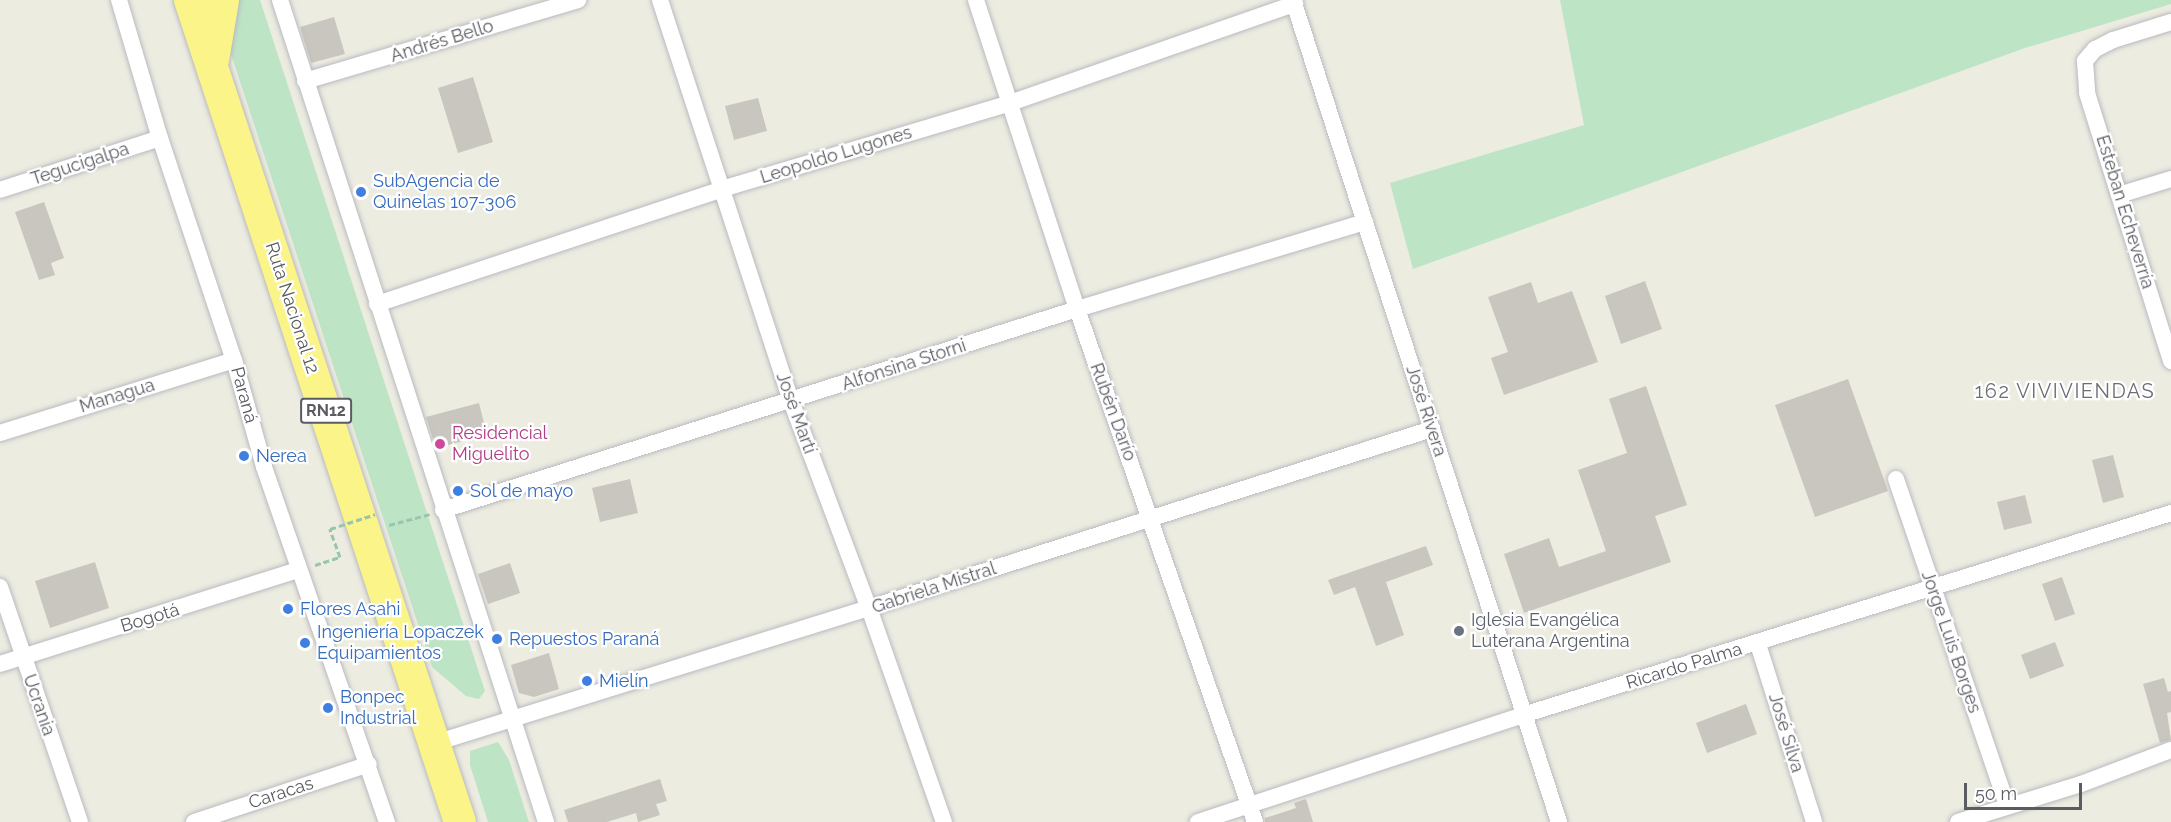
<!DOCTYPE html>
<html>
<head>
<meta charset="utf-8">
<style>
	body { margin:0 }
	#map { position:relative; width:2171px; height:822px; overflow:hidden; background:#edece1; font-family:Raleway,sans-serif }
	div>[style] { position:absolute }
	.green>* { inset:0; background:#bde4c5 }
	.building>* { inset:0; background:#c8c6be }
	.path>* { height:3px; margin-top:-1.5px; transform-origin:0; background:repeating-linear-gradient(90deg,#97c5ad 0 6px,transparent 0 9px) }
	.roads { filter:drop-shadow(0 0 2px #b9bac0) drop-shadow(0 0 2px #b9bac0) }
	.street>* { height:16px; margin:-8px; padding:0 8px; transform-origin:8px; border-radius:8px; background:#fff }
	.highway>* { height:32px; margin:-16px; padding:0 16px; transform-origin:16px; border-radius:16px; background:#fbf489 }
	.path-bridge>* { height:3px; margin-top:-1.5px; transform-origin:0; background:repeating-linear-gradient(90deg,#97c5ad 0 6px,transparent 0 9px) }
	.dots>* { width:16px; height:16px; translate:-50% -50%; box-sizing:border-box; border:3px solid #fff; border-radius:50% }
	span { translate:-50% -50%; white-space:nowrap; text-align:center; line-height:1.15; -webkit-text-stroke:4.5px #fff; paint-order:stroke }
	.shield-label span { padding:2px 4px; background:#fff; border:2px solid; border-radius:4px; -webkit-text-stroke-width:0 }
	.shield-label { font-size:16px; color:#5a5c62; font-weight:700 }
	.street-label { font-size:18px; color:#5a5c62 }
	.shop-label { font-size:18px; color:#366cbe }
	.left { translate:0 -50%; text-align:left }
	.hotel-label { font-size:18px; color:#b23c85 }
	.worship-label { font-size:18px; color:#5b616d }
	.neighbourhood-label { font-size:20px; color:#6b6e74; letter-spacing:1.5px }
	.scale { position:absolute; left:1964px; top:783px; width:118px; height:27px; box-sizing:border-box; border:3px solid #5a5c62; border-top:0; padding-left:8px; font-size:18px; line-height:21px; white-space:nowrap; color:#5a5c62; -webkit-text-stroke:4px #fff; paint-order:stroke }
</style>
</head>
<body>
<div id="map">
	<div class="green">
		<i style="clip-path:polygon(237px 0,260px 0,485px 691px,479px 699px,466px 696px,432px 667px,230px 51px)"></i>
		<i style="clip-path:polygon(1560px 0,2171px 0,2171px 4px,2025px 48px,1413px 269px,1390px 183px,1584px 125px)"></i>
		<i style="clip-path:polygon(498px 742px,509px 760px,529px 822px,488px 822px,470px 765px,470px 751px)"></i>
	</div>
	<div class="building">
		<i style="clip-path:polygon(334px 17px,345px 54px,311px 63px,300px 27px)"></i>
		<i style="clip-path:polygon(473px 77px,493px 142px,458px 153px,438px 88px)"></i>
		<i style="clip-path:polygon(758px 98px,767px 131px,734px 140px,725px 106px)"></i>
		<i style="clip-path:polygon(44px 202px,64px 258px,51px 263px,55px 275px,39px 280px,15px 212px)"></i>
		<i style="clip-path:polygon(1645px 281px,1662px 329px,1621px 344px,1605px 296px)"></i>
		<i style="clip-path:polygon(1531px 282px,1538px 303px,1572px 291px,1598px 362px,1504px 395px,1491px 358px,1508px 352px,1488px 297px)"></i>
		<i style="clip-path:polygon(1848px 379px,1888px 491px,1815px 517px,1775px 405px)"></i>
		<i style="clip-path:polygon(1646px 386px,1687px 505px,1655px 516px,1671px 562px,1524px 613px,1504px 554px,1549px 538px,1559px 567px,1606px 551px,1578px 470px,1627px 453px,1609px 399px)"></i>
		<i style="clip-path:polygon(479px 403px,487px 435px,436px 448px,426px 417px)"></i>
		<i style="clip-path:polygon(2113px 455px,2124px 497px,2103px 503px,2092px 460px)"></i>
		<i style="clip-path:polygon(630px 479px,638px 513px,600px 522px,592px 488px)"></i>
		<i style="clip-path:polygon(2025px 495px,2032px 523px,2004px 530px,1997px 502px)"></i>
		<i style="clip-path:polygon(1426px 546px,1433px 565px,1386px 582px,1404px 635px,1376px 646px,1355px 587px,1334px 595px,1328px 580px)"></i>
		<i style="clip-path:polygon(95px 562px,109px 608px,50px 628px,35px 581px)"></i>
		<i style="clip-path:polygon(510px 563px,520px 593px,488px 604px,478px 574px)"></i>
		<i style="clip-path:polygon(2062px 577px,2075px 614px,2055px 621px,2042px 584px)"></i>
		<i style="clip-path:polygon(2055px 642px,2064px 666px,2030px 679px,2021px 655px)"></i>
		<i style="clip-path:polygon(549px 653px,559px 689px,534px 697px,519px 693px,511px 665px)"></i>
		<i style="clip-path:polygon(2164px 678px,2168px 692px,2171px 691px,2171px 712px,2167px 713px,2171px 740px,2160px 743px,2143px 684px)"></i>
		<i style="clip-path:polygon(1746px 704px,1757px 734px,1707px 753px,1696px 723px)"></i>
		<i style="clip-path:polygon(660px 779px,667px 801px,656px 804px,660px 815px,638px 822px,636px 813px,607px 822px,568px 822px,564px 810px)"></i>
		<i style="clip-path:polygon(1306px 799px,1313px 822px,1265px 822px,1265px 818px,1296px 808px,1294px 803px)"></i>
	</div>
	<div class="path">
		<i style="left:389px;top:525px;width:42px;rotate:-15deg"></i>
		<i style="left:315px;top:565px;width:26px;rotate:-18deg"></i>
		<i style="left:340px;top:557px;width:30px;rotate:-110deg"></i>
		<i style="left:330px;top:529px;width:9px;rotate:-18deg"></i>
	</div>
	<div class="roads">
		<div class="street">
			<i style="left:119px;top:0;width:144px;rotate:73.5deg"></i>
			<i style="left:160px;top:138px;width:234px;rotate:71.6deg"></i>
			<i style="left:234px;top:360px;width:111px;rotate:74.3deg"></i>
			<i style="left:264px;top:467px;width:376px;rotate:70.9deg"></i>
			<i style="left:280px;top:0;width:864px;rotate:72.07deg"></i>
			<i style="left:660px;top:0;width:422px;rotate:71.9deg"></i>
			<i style="left:791px;top:401px;width:221px;rotate:69.4deg"></i>
			<i style="left:869px;top:608px;width:227px;rotate:70.7deg"></i>
			<i style="left:976px;top:0;width:325px;rotate:71.9deg"></i>
			<i style="left:1077px;top:309px;width:543px;rotate:70.86deg"></i>
			<i style="left:1293px;top:0;width:864px;rotate:72.07deg"></i>
			<i style="left:2171px;top:22px;width:61px;rotate:162.8deg"></i>
			<i style="left:2113px;top:40px;width:20px;rotate:153deg"></i>
			<i style="left:2095px;top:49px;width:16px;rotate:130deg"></i>
			<i style="left:2085px;top:61px;width:32px;rotate:86deg"></i>
			<i style="left:2087px;top:93px;width:281px;rotate:72.6deg"></i>
			<i style="left:305px;top:81px;width:285px;rotate:-16.5deg"></i>
			<i style="left:0;top:190px;width:168px;rotate:-18deg"></i>
			<i style="left:2119px;top:195px;width:54px;rotate:-17.1deg"></i>
			<i style="left:377px;top:304px;width:364px;rotate:-18.4deg"></i>
			<i style="left:722px;top:189px;width:301px;rotate:-16.6deg"></i>
			<i style="left:1010px;top:103px;width:302px;rotate:-19.2deg"></i>
			<i style="left:0;top:433px;width:245px;rotate:-17.3deg"></i>
			<i style="left:1896px;top:479px;width:344px;rotate:71.2deg"></i>
			<i style="left:443px;top:510px;width:665px;rotate:-17.59deg"></i>
			<i style="left:1077px;top:309px;width:301px;rotate:-16.8deg"></i>
			<i style="left:0;top:587px;width:248px;rotate:71.2deg"></i>
			<i style="left:1758px;top:644px;width:187px;rotate:72.5deg"></i>
			<i style="left:0;top:664px;width:313px;rotate:-17.5deg"></i>
			<i style="left:435px;top:743px;width:455px;rotate:-17.3deg"></i>
			<i style="left:869px;top:608px;width:591px;rotate:-17.64deg"></i>
			<i style="left:194px;top:822px;width:184px;rotate:-18.3deg"></i>
			<i style="left:1198px;top:822px;width:342px;rotate:-18.2deg"></i>
			<i style="left:1523px;top:715px;width:679px;rotate:-17.31deg"></i>
			<i style="left:1958px;top:822px;width:129px;rotate:-17.2deg"></i>
			<i style="left:2081px;top:784px;width:96px;rotate:-20.7deg"></i>
		</div>
		<div class="highway">
			<i style="left:190px;top:0;width:865px;rotate:71.82deg"></i>
			<i style="left:213px;top:60px;width:61px;rotate:-80.5deg"></i>
		</div>
	</div>
	<div class="path-bridge">
		<i style="left:339px;top:526px;width:38px;rotate:-18deg"></i>
	</div>
	<div class="dots">
		<i style="left:361px;top:192px;background:#3f7fe0"></i>
		<i style="left:440px;top:444px;background:#d1479c"></i>
		<i style="left:244px;top:456px;background:#3f7fe0"></i>
		<i style="left:458px;top:491px;background:#3f7fe0"></i>
		<i style="left:288px;top:609px;background:#3f7fe0"></i>
		<i style="left:1459px;top:631px;background:#6b7280"></i>
		<i style="left:497px;top:639px;background:#3f7fe0"></i>
		<i style="left:305px;top:643px;background:#3f7fe0"></i>
		<i style="left:587px;top:681px;background:#3f7fe0"></i>
		<i style="left:328px;top:708px;background:#3f7fe0"></i>
	</div>
	<div class="shield-label">
		<span style="left:326px;top:411px">RN12</span>
	</div>
	<div class="street-label">
		<span style="left:442px;top:41px;rotate:-17deg">Andrés Bello</span>
		<span style="left:836px;top:155px;rotate:-17deg">Leopoldo Lugones</span>
		<span style="left:80px;top:164px;rotate:-18deg">Tegucigalpa</span>
		<span style="left:2125px;top:212px;rotate:73deg">Esteban Echeverría</span>
		<span style="left:292px;top:308px;rotate:72deg">Ruta Nacional 12</span>
		<span style="left:904px;top:365px;rotate:-18deg">Alfonsina Storni</span>
		<span style="left:244px;top:395px;rotate:75deg">Paraná</span>
		<span style="left:117px;top:396px;rotate:-17deg">Managua</span>
		<span style="left:1426px;top:411px;rotate:72deg">José Rivera</span>
		<span style="left:1113px;top:412px;rotate:70deg">Rubén Darío</span>
		<span style="left:796px;top:413px;rotate:70deg">José Martí</span>
		<span style="left:934px;top:588px;rotate:-18deg">Gabriela Mistral</span>
		<span style="left:150px;top:618px;rotate:-17deg">Bogotá</span>
		<span style="left:1951px;top:642px;rotate:71deg">Jorge Luis Borges</span>
		<span style="left:1684px;top:666px;rotate:-17deg">Ricardo Palma</span>
		<span style="left:39px;top:705px;rotate:71deg">Ucrania</span>
		<span style="left:1786px;top:733px;rotate:73deg">José Silva</span>
		<span style="left:281px;top:793px;rotate:-18deg">Caracas</span>
	</div>
	<div class="shop-label">
		<span class="left" style="left:373px;top:192px">SubAgencia de<br>Quinelas 107-306</span>
		<span class="left" style="left:256px;top:456px">Nerea</span>
		<span class="left" style="left:470px;top:491px">Sol de mayo</span>
		<span class="left" style="left:300px;top:609px">Flores Asahi</span>
		<span class="left" style="left:317px;top:643px">Ingeniería Lopaczek<br>Equipamientos</span>
		<span class="left" style="left:509px;top:639px">Repuestos Paraná</span>
		<span class="left" style="left:599px;top:681px">Mielín</span>
		<span class="left" style="left:340px;top:708px">Bonpec<br>Industrial</span>
	</div>
	<div class="hotel-label">
		<span class="left" style="left:452px;top:444px">Residencial<br>Miguelito</span>
	</div>
	<div class="worship-label">
		<span class="left" style="left:1471px;top:631px">Iglesia Evangélica<br>Luterana Argentina</span>
	</div>
	<div class="neighbourhood-label">
		<span style="left:2065px;top:391px">162 VIVIVIENDAS</span>
	</div>
	<div class="scale">50 m</div>
</div>
</body>
</html>
